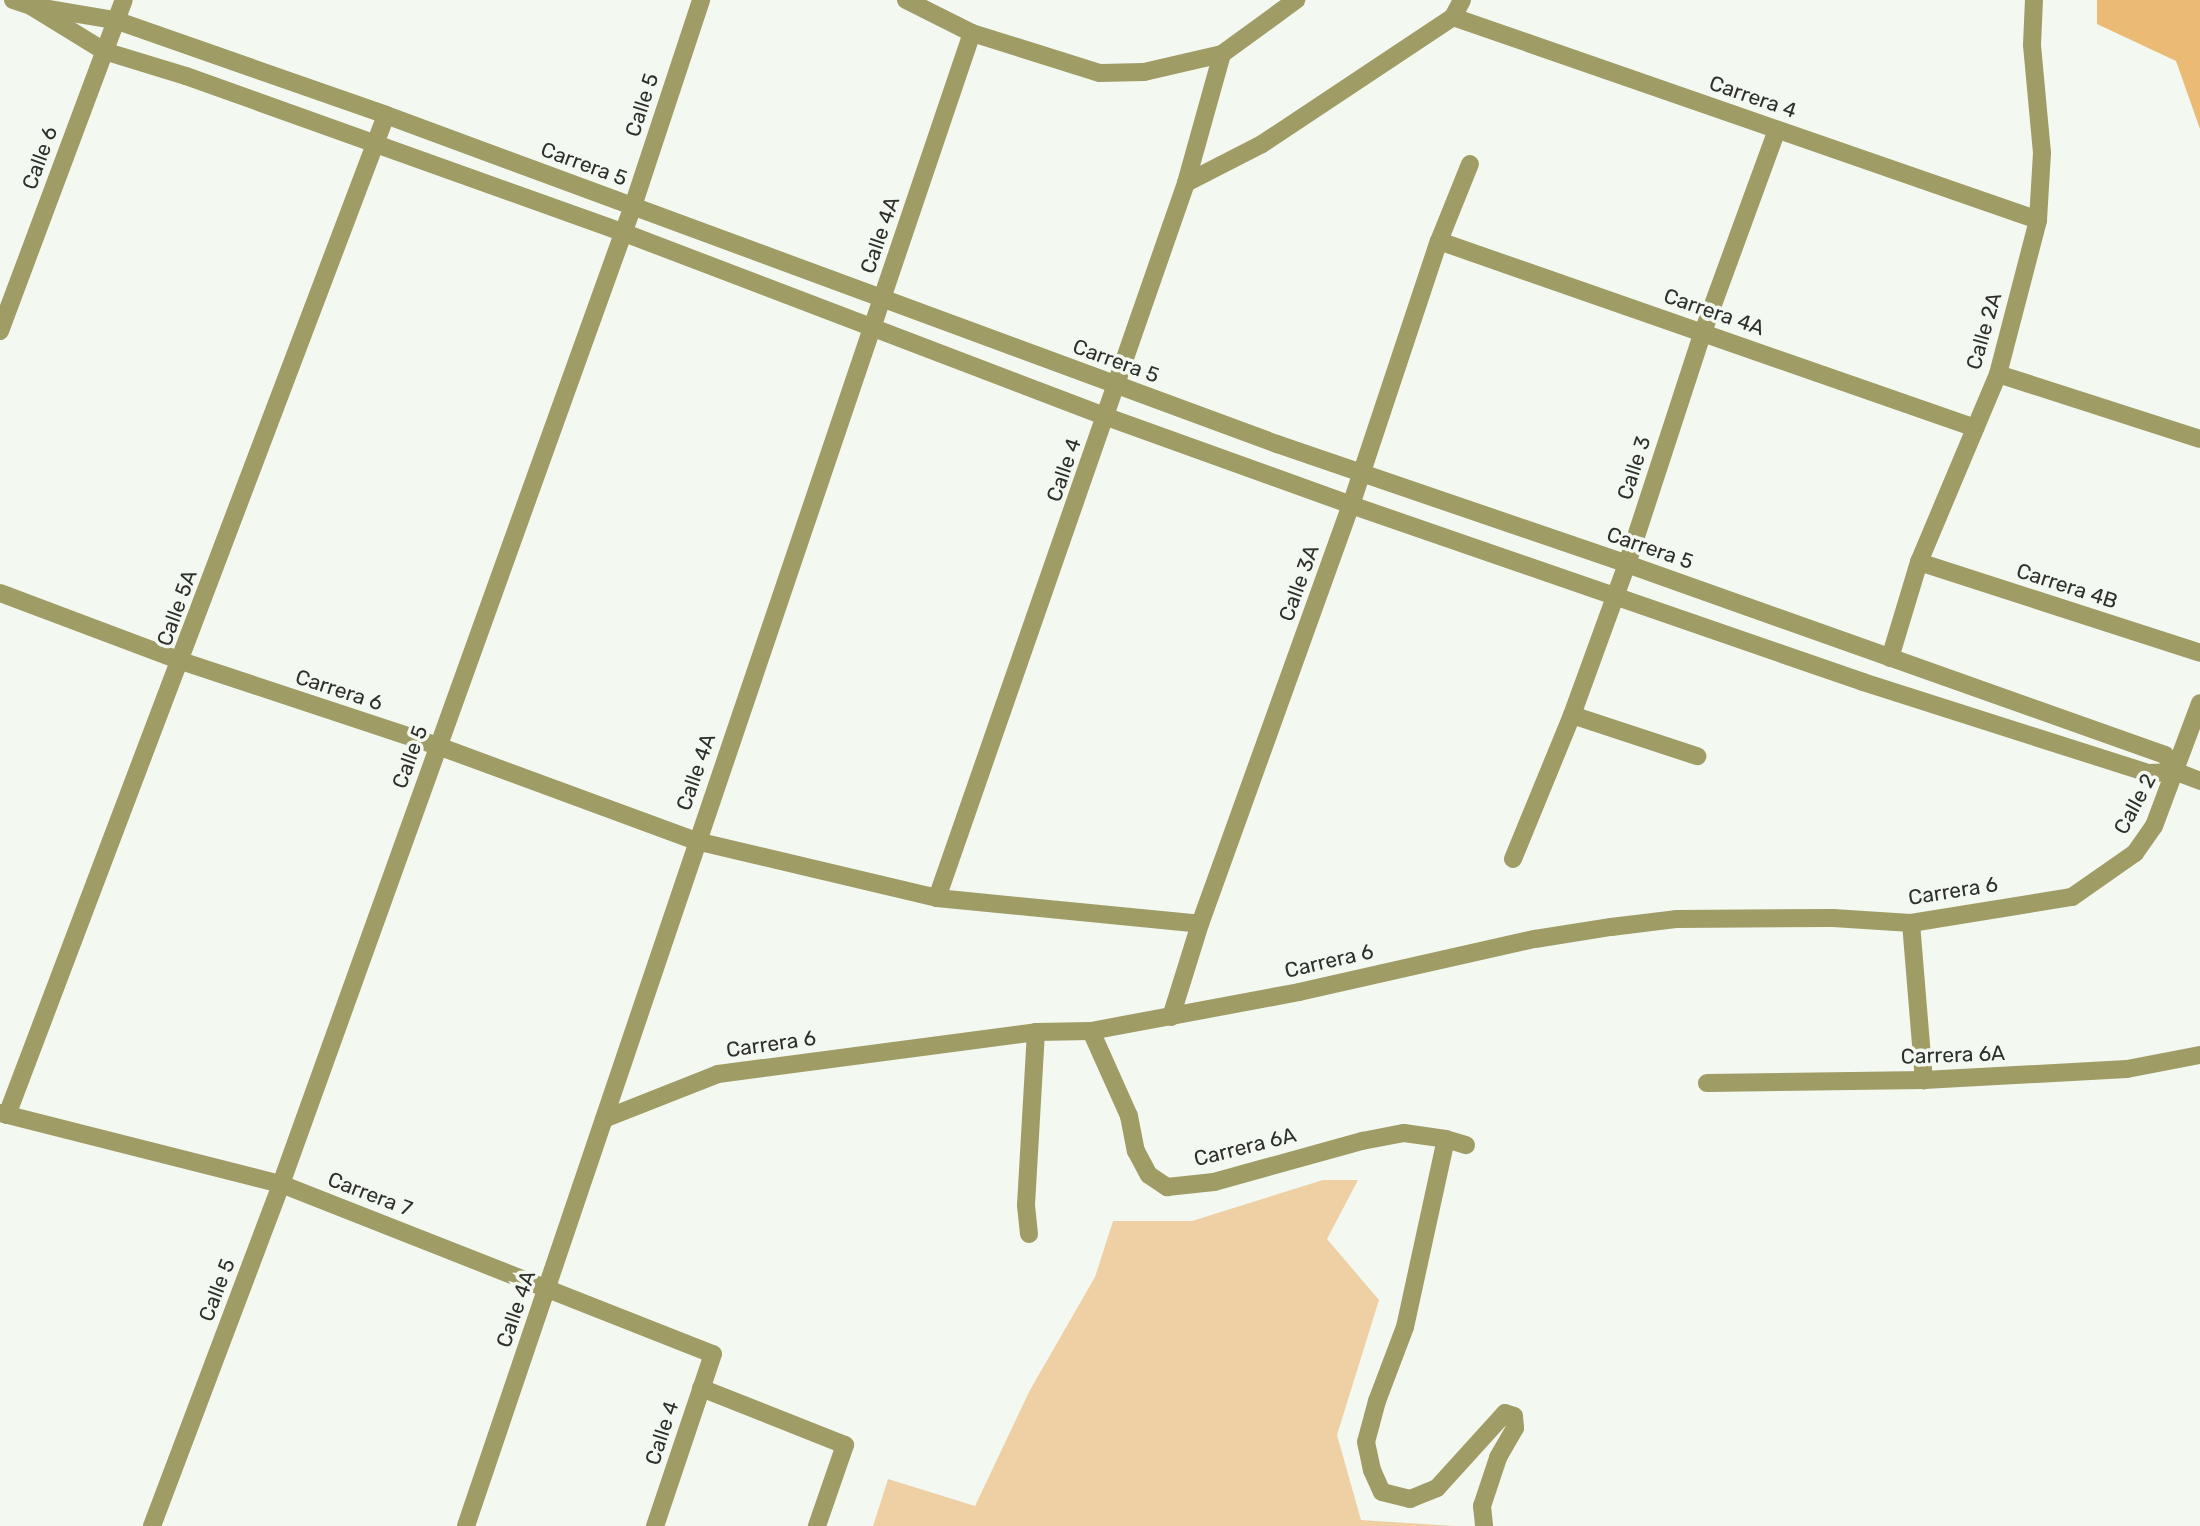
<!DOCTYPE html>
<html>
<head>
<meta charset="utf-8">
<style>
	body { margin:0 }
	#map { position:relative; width:2200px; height:1526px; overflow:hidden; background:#f3f9f0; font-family:Rubik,sans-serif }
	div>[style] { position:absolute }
	.green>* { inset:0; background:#efd0a4 }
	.forest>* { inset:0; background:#ebba74 }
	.minor>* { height:18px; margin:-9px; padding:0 9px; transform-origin:9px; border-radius:9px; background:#9f9c66 }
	span { translate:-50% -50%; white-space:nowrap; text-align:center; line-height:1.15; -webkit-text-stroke:7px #f3f9f0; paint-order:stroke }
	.street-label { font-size:21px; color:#2e302d }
</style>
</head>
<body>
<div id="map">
	<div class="green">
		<i style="clip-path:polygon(1323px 1180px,1358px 1180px,1327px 1239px,1379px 1300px,1337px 1435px,1361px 1520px,1455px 1526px,873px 1526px,888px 1479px,975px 1506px,1030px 1390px,1095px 1277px,1113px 1221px,1192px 1221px)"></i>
	</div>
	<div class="forest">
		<i style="clip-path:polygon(2097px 0,2200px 0,2200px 129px,2176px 61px,2097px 24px)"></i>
	</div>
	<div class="minor">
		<i style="left:13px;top:0;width:19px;rotate:18deg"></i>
		<i style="left:31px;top:6px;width:85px;rotate:9.5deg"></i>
		<i style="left:115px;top:20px;width:287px;rotate:19.3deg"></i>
		<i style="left:386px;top:115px;width:950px;rotate:20.27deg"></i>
		<i style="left:1277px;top:444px;width:370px;rotate:18.9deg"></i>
		<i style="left:1627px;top:564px;width:571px;rotate:19.55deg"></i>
		<i style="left:2165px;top:755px;width:21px;rotate:55deg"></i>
		<i style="left:906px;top:0;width:74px;rotate:26.6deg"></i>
		<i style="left:972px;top:33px;width:134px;rotate:17.4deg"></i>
		<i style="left:1100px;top:73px;width:44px;rotate:-1.3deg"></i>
		<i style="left:1144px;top:72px;width:80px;rotate:-13deg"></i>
		<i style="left:1222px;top:54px;width:92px;rotate:-36.1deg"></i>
		<i style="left:31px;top:6px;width:86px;rotate:31.7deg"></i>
		<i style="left:104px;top:51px;width:86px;rotate:17deg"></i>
		<i style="left:186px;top:76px;width:463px;rotate:19.7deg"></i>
		<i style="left:622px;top:232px;width:519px;rotate:20.88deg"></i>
		<i style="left:1107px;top:417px;width:259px;rotate:19.8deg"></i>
		<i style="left:1351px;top:505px;width:542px;rotate:19.07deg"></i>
		<i style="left:1863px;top:682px;width:300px;rotate:17.7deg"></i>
		<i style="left:2149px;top:773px;width:28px;rotate:-2deg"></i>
		<i style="left:2177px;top:772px;width:25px;rotate:21deg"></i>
		<i style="left:1453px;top:17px;width:619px;rotate:19.14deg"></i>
		<i style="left:1186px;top:183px;width:85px;rotate:-27.2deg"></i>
		<i style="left:1262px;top:144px;width:229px;rotate:-33.6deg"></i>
		<i style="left:1453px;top:17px;width:19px;rotate:-62deg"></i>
		<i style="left:1439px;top:241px;width:568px;rotate:19.23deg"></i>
		<i style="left:0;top:331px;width:353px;rotate:-69.5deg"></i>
		<i style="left:1998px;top:374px;width:212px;rotate:17.8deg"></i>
		<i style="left:1919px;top:562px;width:295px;rotate:17.9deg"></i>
		<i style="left:0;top:593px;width:193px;rotate:20.6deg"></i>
		<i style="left:181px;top:661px;width:271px;rotate:18.3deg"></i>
		<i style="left:438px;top:746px;width:275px;rotate:20.2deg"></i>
		<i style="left:696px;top:841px;width:248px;rotate:13.3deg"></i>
		<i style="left:937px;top:898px;width:264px;rotate:5.6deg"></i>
		<i style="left:1890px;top:658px;width:100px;rotate:-73.2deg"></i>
		<i style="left:1919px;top:562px;width:204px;rotate:-67.2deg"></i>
		<i style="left:1998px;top:374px;width:159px;rotate:-75.4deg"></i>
		<i style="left:2038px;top:220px;width:67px;rotate:-86.6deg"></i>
		<i style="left:2042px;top:153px;width:108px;rotate:-95.3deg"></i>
		<i style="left:2032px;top:45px;width:45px;rotate:-87.5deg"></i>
		<i style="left:1572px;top:715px;width:132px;rotate:18.2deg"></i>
		<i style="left:1513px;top:859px;width:156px;rotate:-67.7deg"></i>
		<i style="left:1572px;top:715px;width:161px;rotate:-70deg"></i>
		<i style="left:1627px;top:564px;width:244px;rotate:-71.9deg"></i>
		<i style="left:1703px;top:332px;width:215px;rotate:-69.9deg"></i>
		<i style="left:937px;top:898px;width:757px;rotate:-70.8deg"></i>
		<i style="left:1186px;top:183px;width:134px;rotate:-74.4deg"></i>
		<i style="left:1911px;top:923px;width:158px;rotate:85.3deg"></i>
		<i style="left:1171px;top:1017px;width:97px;rotate:-72.7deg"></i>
		<i style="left:1200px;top:924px;width:445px;rotate:-70.2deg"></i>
		<i style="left:1351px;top:505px;width:278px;rotate:-71.6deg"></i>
		<i style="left:1439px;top:241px;width:83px;rotate:-68.1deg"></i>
		<i style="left:1091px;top:1031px;width:93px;rotate:65.9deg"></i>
		<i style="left:1129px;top:1116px;width:36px;rotate:79deg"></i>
		<i style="left:1136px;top:1151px;width:27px;rotate:62deg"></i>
		<i style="left:1149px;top:1175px;width:22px;rotate:34deg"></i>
		<i style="left:1167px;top:1187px;width:47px;rotate:-6.1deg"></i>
		<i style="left:1214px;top:1182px;width:154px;rotate:-15.5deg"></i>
		<i style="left:1362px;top:1141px;width:43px;rotate:-10.8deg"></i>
		<i style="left:1404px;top:1133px;width:42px;rotate:8.1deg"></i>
		<i style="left:1446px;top:1139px;width:21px;rotate:17deg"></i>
		<i style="left:1707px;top:1083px;width:217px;rotate:-0.8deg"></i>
		<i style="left:1924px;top:1080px;width:203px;rotate:-3.1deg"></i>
		<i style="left:2127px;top:1069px;width:74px;rotate:-10.9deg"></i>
		<i style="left:0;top:1113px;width:290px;rotate:14.2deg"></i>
		<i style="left:281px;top:1184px;width:464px;rotate:21.5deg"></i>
		<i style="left:713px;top:1354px;width:182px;rotate:108.6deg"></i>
		<i style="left:7px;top:1115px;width:1069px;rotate:-69.24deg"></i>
		<i style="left:604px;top:1119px;width:123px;rotate:-21.5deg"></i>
		<i style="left:718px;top:1074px;width:321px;rotate:-7.5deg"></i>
		<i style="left:1036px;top:1032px;width:55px;rotate:-1deg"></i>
		<i style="left:1091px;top:1031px;width:212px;rotate:-10.6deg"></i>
		<i style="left:1299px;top:992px;width:242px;rotate:-12.7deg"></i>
		<i style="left:1535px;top:939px;width:77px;rotate:-9deg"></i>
		<i style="left:1611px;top:927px;width:65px;rotate:-7deg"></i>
		<i style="left:1676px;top:919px;width:157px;rotate:-0.4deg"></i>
		<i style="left:1833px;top:918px;width:78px;rotate:3.7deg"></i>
		<i style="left:1911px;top:923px;width:163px;rotate:-9.2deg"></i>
		<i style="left:2072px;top:897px;width:77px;rotate:-34.9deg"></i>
		<i style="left:2135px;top:853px;width:33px;rotate:-55deg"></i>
		<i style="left:2154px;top:826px;width:131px;rotate:-69.5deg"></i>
		<i style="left:1446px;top:1139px;width:192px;rotate:102.3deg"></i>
		<i style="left:1405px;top:1327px;width:79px;rotate:110.7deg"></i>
		<i style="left:1377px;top:1401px;width:42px;rotate:105deg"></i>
		<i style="left:1366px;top:1442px;width:29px;rotate:78deg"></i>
		<i style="left:1372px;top:1470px;width:24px;rotate:66deg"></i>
		<i style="left:1382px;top:1492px;width:29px;rotate:14deg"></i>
		<i style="left:1410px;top:1499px;width:29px;rotate:-22deg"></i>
		<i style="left:1437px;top:1488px;width:101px;rotate:-47.8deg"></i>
		<i style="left:1505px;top:1413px;width:9px;rotate:18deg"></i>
		<i style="left:1514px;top:1416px;width:12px;rotate:85deg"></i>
		<i style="left:1515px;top:1428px;width:34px;rotate:120deg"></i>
		<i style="left:1498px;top:1458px;width:51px;rotate:108.4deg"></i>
		<i style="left:1482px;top:1506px;width:20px;rotate:84deg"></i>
		<i style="left:1029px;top:1234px;width:29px;rotate:-96deg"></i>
		<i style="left:1026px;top:1205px;width:173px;rotate:-86.7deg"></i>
		<i style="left:701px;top:1388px;width:155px;rotate:21.6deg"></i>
		<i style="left:845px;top:1445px;width:86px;rotate:109.1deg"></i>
		<i style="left:152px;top:1526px;width:366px;rotate:-69.3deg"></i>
		<i style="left:281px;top:1184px;width:1039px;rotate:-70.21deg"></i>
		<i style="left:633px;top:206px;width:217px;rotate:-71.7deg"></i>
		<i style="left:466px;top:1526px;width:1576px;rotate:-71.28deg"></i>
	</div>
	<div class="street-label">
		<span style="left:1753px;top:97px;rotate:19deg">Carrera 4</span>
		<span style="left:642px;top:105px;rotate:-72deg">Calle 5</span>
		<span style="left:40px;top:158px;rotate:-70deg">Calle 6</span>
		<span style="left:584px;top:164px;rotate:20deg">Carrera 5</span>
		<span style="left:880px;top:235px;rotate:-71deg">Calle 4A</span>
		<span style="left:1714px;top:312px;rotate:19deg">Carrera 4A</span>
		<span style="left:1984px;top:331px;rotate:-74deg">Calle 2A</span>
		<span style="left:1116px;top:361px;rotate:20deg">Carrera 5</span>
		<span style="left:1634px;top:468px;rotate:-72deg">Calle 3</span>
		<span style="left:1064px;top:470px;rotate:-71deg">Calle 4</span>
		<span style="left:1650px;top:548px;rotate:19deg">Carrera 5</span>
		<span style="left:1299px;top:583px;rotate:-70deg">Calle 3A</span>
		<span style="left:2067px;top:586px;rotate:18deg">Carrera 4B</span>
		<span style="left:177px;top:608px;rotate:-70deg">Calle 5A</span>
		<span style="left:339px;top:690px;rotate:18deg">Carrera 6</span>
		<span style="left:410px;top:757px;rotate:-70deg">Calle 5</span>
		<span style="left:696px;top:772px;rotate:-71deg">Calle 4A</span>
		<span style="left:2135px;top:804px;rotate:-62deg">Calle 2</span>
		<span style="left:1953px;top:891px;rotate:-9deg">Carrera 6</span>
		<span style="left:1329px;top:961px;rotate:-13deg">Carrera 6</span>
		<span style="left:771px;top:1044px;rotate:-8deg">Carrera 6</span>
		<span style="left:1953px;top:1055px;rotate:-2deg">Carrera 6A</span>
		<span style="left:1245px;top:1147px;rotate:-14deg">Carrera 6A</span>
		<span style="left:370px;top:1194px;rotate:21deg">Carrera 7</span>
		<span style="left:217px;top:1290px;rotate:-69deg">Calle 5</span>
		<span style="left:516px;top:1309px;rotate:-71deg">Calle 4A</span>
		<span style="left:662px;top:1433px;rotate:-72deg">Calle 4</span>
	</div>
</div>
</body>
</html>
